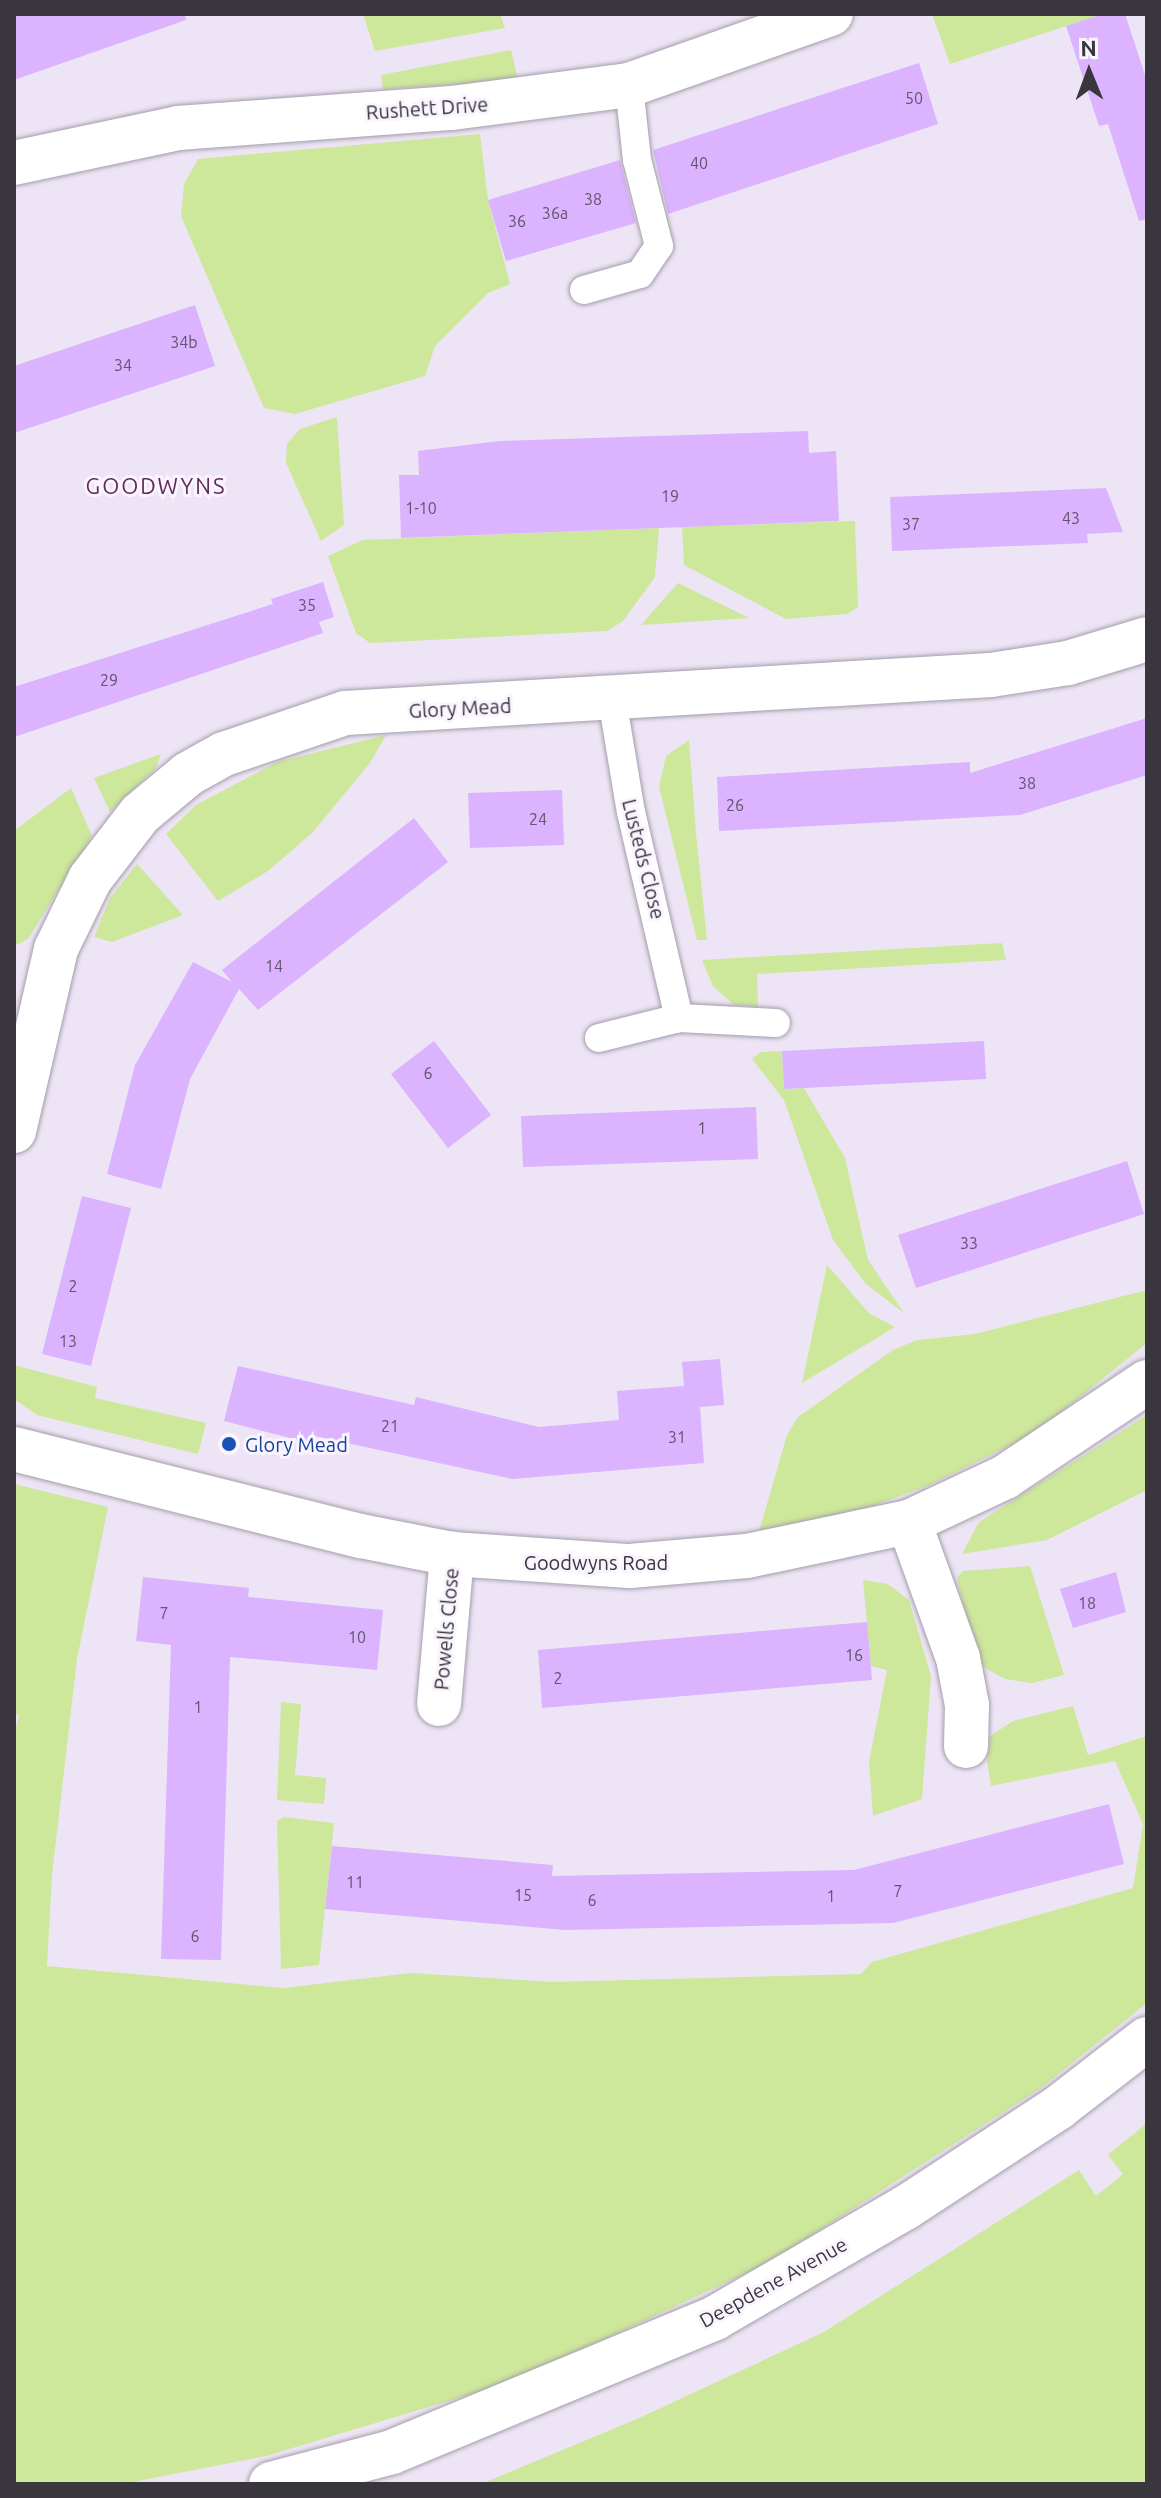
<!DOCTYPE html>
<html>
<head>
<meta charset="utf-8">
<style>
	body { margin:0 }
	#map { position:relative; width:1161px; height:2498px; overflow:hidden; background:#ede5f5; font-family:Ubuntu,sans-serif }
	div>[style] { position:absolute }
	.green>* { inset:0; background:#cde79b }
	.building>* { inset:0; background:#dbb3fe }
	.roads { filter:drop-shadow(0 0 2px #a59dac) drop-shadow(0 0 2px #a59dac) }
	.lane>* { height:28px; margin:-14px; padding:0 14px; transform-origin:14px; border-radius:14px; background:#fff }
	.street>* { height:44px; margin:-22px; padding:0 22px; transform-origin:22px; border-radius:22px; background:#fff }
	.highway>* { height:44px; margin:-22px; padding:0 22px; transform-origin:22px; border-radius:22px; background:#fff }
	.dots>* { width:22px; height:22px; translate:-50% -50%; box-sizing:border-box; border:4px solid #f9f4fe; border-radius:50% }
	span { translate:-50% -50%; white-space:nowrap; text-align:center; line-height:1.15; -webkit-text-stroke:6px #f9f4fe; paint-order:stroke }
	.number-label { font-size:16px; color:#62556d }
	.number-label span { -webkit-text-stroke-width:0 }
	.street-label { font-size:20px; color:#3a363d }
	.transit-label { font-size:20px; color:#164399 }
	.left { translate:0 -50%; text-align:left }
	.neighbourhood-label { font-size:22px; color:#622b57; letter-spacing:2px }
	.frame { position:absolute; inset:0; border:16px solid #3a363d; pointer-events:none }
	.north { position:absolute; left:1049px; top:32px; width:80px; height:80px; -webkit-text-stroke:6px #f9f4fe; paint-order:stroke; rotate:359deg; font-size:22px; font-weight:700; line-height:32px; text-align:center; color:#3a363d }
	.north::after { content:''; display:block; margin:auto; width:28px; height:36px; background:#3a363d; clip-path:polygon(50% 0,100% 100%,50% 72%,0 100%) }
</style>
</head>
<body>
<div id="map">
	<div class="green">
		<i style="clip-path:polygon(363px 14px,500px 14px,505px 28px,375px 51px)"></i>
		<i style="clip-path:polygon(932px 14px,1103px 14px,950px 64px)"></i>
		<i style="clip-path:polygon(511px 50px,518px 80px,383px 89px,381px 75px)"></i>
		<i style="clip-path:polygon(480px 134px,488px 200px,510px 284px,488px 293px,435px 346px,425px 376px,295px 414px,264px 408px,181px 216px,184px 184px,198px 159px)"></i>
		<i style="clip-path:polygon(337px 417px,344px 525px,321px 541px,286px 463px,287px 444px,300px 429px)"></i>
		<i style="clip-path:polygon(855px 521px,858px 607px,847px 614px,786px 619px,684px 565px,682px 527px)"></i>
		<i style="clip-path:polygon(659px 528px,655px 577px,623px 621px,607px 631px,370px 643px,356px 633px,328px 556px,363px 540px)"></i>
		<i style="clip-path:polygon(678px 583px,749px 618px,641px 625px)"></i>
		<i style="clip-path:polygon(386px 735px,370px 763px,313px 832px,268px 871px,218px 901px,166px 834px,196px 805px,277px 762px)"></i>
		<i style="clip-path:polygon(689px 740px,696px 833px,707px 940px,697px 940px,659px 787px,666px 756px)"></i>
		<i style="clip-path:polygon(161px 754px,156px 768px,110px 812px,94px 778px)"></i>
		<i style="clip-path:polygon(71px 788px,92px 836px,28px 939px,14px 946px,14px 831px)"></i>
		<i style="clip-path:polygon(137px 864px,183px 915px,112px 942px,94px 937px,110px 898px)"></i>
		<i style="clip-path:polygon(1002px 943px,1006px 960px,757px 974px,758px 1007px,734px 1005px,713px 986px,702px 960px)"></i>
		<i style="clip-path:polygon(782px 1051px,784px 1089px,804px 1088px,845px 1158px,868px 1260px,904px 1313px,866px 1284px,833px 1240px,784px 1100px,752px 1059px,760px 1052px)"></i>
		<i style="clip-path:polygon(827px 1265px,869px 1313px,895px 1327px,802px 1383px)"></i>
		<i style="clip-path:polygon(1147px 1290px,1147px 1343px,1034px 1434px,927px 1486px,845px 1516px,758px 1535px,787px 1435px,798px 1417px,893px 1350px,917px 1340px,975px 1334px)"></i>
		<i style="clip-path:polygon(14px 1365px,97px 1387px,95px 1398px,206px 1423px,198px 1454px,37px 1415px,14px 1399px)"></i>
		<i style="clip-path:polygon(1147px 1415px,1147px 1490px,1047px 1540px,962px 1554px,979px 1522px)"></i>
		<i style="clip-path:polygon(14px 1484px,108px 1507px,77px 1659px,52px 1875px,47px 1966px,283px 1988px,411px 1973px,553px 1982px,861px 1974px,872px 1962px,1133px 1888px,1143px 1824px,1115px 1761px,991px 1786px,987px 1761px,990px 1736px,1013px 1721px,1073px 1706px,1088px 1755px,1147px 1736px,1147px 2003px,1041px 2088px,770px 2262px,515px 2381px,266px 2456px,122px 2484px,14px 2484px,14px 1734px,19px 1715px,14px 1713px)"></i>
		<i style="clip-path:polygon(1030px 1566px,1064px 1675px,1032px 1683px,1005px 1679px,985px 1668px,972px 1647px,957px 1578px,963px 1571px)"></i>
		<i style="clip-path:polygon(863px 1580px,888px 1584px,909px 1600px,931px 1676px,922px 1799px,873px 1816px,869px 1762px,887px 1670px,871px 1666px)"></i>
		<i style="clip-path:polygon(281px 1702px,301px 1704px,295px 1775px,326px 1778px,324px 1804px,277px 1800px)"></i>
		<i style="clip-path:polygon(284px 1817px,334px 1823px,319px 1965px,281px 1969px,277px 1821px)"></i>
		<i style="clip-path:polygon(1147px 2123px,1147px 2484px,481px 2484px,637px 2419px,824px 2332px,1079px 2170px,1096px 2196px,1123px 2174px,1108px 2155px)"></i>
	</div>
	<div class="building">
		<i style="clip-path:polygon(14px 14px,185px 14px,186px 20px,14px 80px)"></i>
		<i style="clip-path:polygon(1103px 14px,1125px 14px,1147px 81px,1147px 219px,1139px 221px,1108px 124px,1099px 126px,1066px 26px)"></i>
		<i style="clip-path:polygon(919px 63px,938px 124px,668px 214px,653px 150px)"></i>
		<i style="clip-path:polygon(620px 160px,636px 223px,506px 261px,488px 200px)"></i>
		<i style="clip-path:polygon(195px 305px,215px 366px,14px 433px,14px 366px)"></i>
		<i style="clip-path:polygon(808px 431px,809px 453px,836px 451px,839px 521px,401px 538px,399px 475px,419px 475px,418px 451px,499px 441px)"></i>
		<i style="clip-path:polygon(1106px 488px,1123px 532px,1087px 534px,1088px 543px,892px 551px,890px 497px)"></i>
		<i style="clip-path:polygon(323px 582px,334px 617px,319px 622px,323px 633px,14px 737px,14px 687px,273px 604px,271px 599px)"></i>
		<i style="clip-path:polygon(1147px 718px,1147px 775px,1020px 815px,719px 831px,717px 777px,970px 762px,970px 773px)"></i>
		<i style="clip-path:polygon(562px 790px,564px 845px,470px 848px,468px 793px)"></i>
		<i style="clip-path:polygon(414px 818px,448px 862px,258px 1010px,239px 989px,190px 1079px,161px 1189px,107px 1174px,135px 1065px,193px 962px,232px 982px,222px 970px)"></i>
		<i style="clip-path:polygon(434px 1041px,491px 1115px,448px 1148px,391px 1074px)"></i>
		<i style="clip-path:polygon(984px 1041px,986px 1079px,784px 1089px,782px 1051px)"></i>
		<i style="clip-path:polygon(756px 1107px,758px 1159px,523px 1167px,521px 1116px)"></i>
		<i style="clip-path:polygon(1127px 1161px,1144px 1214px,916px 1288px,898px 1235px)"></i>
		<i style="clip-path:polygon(82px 1196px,131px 1208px,91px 1366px,42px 1354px)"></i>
		<i style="clip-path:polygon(720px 1359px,724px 1405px,700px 1407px,704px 1463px,512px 1479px,315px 1436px,314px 1444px,224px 1421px,238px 1366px,414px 1405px,416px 1397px,539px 1427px,619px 1420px,617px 1391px,684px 1386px,682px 1362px)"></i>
		<i style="clip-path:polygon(1116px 1572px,1126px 1612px,1073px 1628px,1060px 1589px)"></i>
		<i style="clip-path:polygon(143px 1577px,249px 1588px,248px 1597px,383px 1610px,377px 1670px,230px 1657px,221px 1960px,161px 1959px,171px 1645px,136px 1641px)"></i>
		<i style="clip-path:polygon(867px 1622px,872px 1680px,542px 1708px,538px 1650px)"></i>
		<i style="clip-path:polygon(1109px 1804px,1124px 1864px,893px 1923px,565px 1930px,325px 1909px,332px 1846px,553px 1865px,552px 1876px,854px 1870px)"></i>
	</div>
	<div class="roads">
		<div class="lane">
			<i style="left:584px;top:290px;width:58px;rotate:-15.9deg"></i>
			<i style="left:640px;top:274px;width:34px;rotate:-56deg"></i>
			<i style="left:659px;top:246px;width:89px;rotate:-104.3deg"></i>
			<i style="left:637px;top:160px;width:75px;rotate:-96.1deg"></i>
			<i style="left:612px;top:699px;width:115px;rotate:80.5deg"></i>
			<i style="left:631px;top:812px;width:212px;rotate:76.9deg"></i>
			<i style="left:599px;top:1038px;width:82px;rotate:-14deg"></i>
			<i style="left:679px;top:1018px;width:97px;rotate:3deg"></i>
		</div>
		<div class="street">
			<i style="left:14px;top:163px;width:168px;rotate:-12deg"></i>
			<i style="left:178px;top:128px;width:275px;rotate:-4.2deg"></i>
			<i style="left:452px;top:108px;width:178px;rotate:-7.4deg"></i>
			<i style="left:629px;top:85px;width:214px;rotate:-19.4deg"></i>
			<i style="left:14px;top:1131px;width:187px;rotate:-77deg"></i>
			<i style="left:56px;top:949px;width:78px;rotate:-64.1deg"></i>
			<i style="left:90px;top:879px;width:82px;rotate:-52.4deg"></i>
			<i style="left:140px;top:814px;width:62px;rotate:-39.8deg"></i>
			<i style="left:188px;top:774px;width:41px;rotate:-29.1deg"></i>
			<i style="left:224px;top:754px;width:128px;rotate:-18.7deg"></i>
			<i style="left:345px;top:713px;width:647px;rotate:-3.37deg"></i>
			<i style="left:991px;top:675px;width:78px;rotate:-8.9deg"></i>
			<i style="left:1068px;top:663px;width:83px;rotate:-16.9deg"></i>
			<i style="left:14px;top:1449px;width:358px;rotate:14.1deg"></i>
			<i style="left:361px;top:1536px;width:93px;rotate:11.2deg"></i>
			<i style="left:452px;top:1554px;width:178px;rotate:3.9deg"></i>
			<i style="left:630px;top:1566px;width:117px;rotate:-4.9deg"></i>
			<i style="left:747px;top:1556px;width:166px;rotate:-11.9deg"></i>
			<i style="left:909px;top:1522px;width:106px;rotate:-25.1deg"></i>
			<i style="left:1005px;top:1477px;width:171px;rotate:-33.8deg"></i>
			<i style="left:909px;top:1522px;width:145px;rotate:70.2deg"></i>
			<i style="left:958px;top:1658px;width:48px;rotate:79.2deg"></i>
			<i style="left:967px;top:1705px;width:41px;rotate:91.4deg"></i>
			<i style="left:439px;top:1704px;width:151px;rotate:-85deg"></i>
		</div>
		<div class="highway">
			<i style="left:271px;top:2484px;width:125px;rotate:-14.8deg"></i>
			<i style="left:392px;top:2452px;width:350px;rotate:-22.5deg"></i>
			<i style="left:715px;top:2318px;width:220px;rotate:-30.1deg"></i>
			<i style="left:905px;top:2208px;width:183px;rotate:-33.2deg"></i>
			<i style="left:1058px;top:2108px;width:113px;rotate:-37.8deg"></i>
		</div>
	</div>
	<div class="dots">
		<i style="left:229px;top:1444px;background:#1a4fb4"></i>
	</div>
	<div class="number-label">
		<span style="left:914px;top:98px">50</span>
		<span style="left:699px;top:163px">40</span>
		<span style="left:593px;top:199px">38</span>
		<span style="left:555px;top:213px">36a</span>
		<span style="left:517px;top:221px">36</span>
		<span style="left:184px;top:342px">34b</span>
		<span style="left:123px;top:365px">34</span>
		<span style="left:670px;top:496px">19</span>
		<span style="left:421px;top:508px">1-10</span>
		<span style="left:1071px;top:518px">43</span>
		<span style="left:911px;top:524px">37</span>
		<span style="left:307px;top:605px">35</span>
		<span style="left:109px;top:680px">29</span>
		<span style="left:1027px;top:783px">38</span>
		<span style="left:735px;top:805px">26</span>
		<span style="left:538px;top:819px">24</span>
		<span style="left:274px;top:966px">14</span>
		<span style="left:428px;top:1073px">6</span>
		<span style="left:702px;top:1128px">1</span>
		<span style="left:969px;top:1243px">33</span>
		<span style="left:73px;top:1286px">2</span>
		<span style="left:68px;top:1341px">13</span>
		<span style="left:390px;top:1426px">21</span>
		<span style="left:677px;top:1437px">31</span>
		<span style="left:1087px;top:1603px">18</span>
		<span style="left:164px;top:1613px">7</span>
		<span style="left:357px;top:1637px">10</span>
		<span style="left:854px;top:1655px">16</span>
		<span style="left:558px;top:1678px">2</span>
		<span style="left:198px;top:1707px">1</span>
		<span style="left:355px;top:1882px">11</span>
		<span style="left:898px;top:1891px">7</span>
		<span style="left:523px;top:1895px">15</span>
		<span style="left:831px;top:1896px">1</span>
		<span style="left:592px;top:1900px">6</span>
		<span style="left:195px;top:1936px">6</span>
	</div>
	<div class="street-label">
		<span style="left:427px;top:108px;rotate:-4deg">Rushett Drive</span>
		<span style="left:460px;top:708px;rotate:-3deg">Glory Mead</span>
		<span style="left:644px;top:859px;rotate:76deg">Lusteds Close</span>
		<span style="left:596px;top:1562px">Goodwyns Road</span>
		<span style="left:446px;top:1629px;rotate:-85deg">Powells Close</span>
		<span style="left:773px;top:2282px;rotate:-29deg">Deepdene Avenue</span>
	</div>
	<div class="transit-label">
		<span class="left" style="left:245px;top:1444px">Glory Mead</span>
	</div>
	<div class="neighbourhood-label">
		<span style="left:156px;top:486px">GOODWYNS</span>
	</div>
	<div class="frame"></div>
	<div class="north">N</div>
</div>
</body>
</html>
